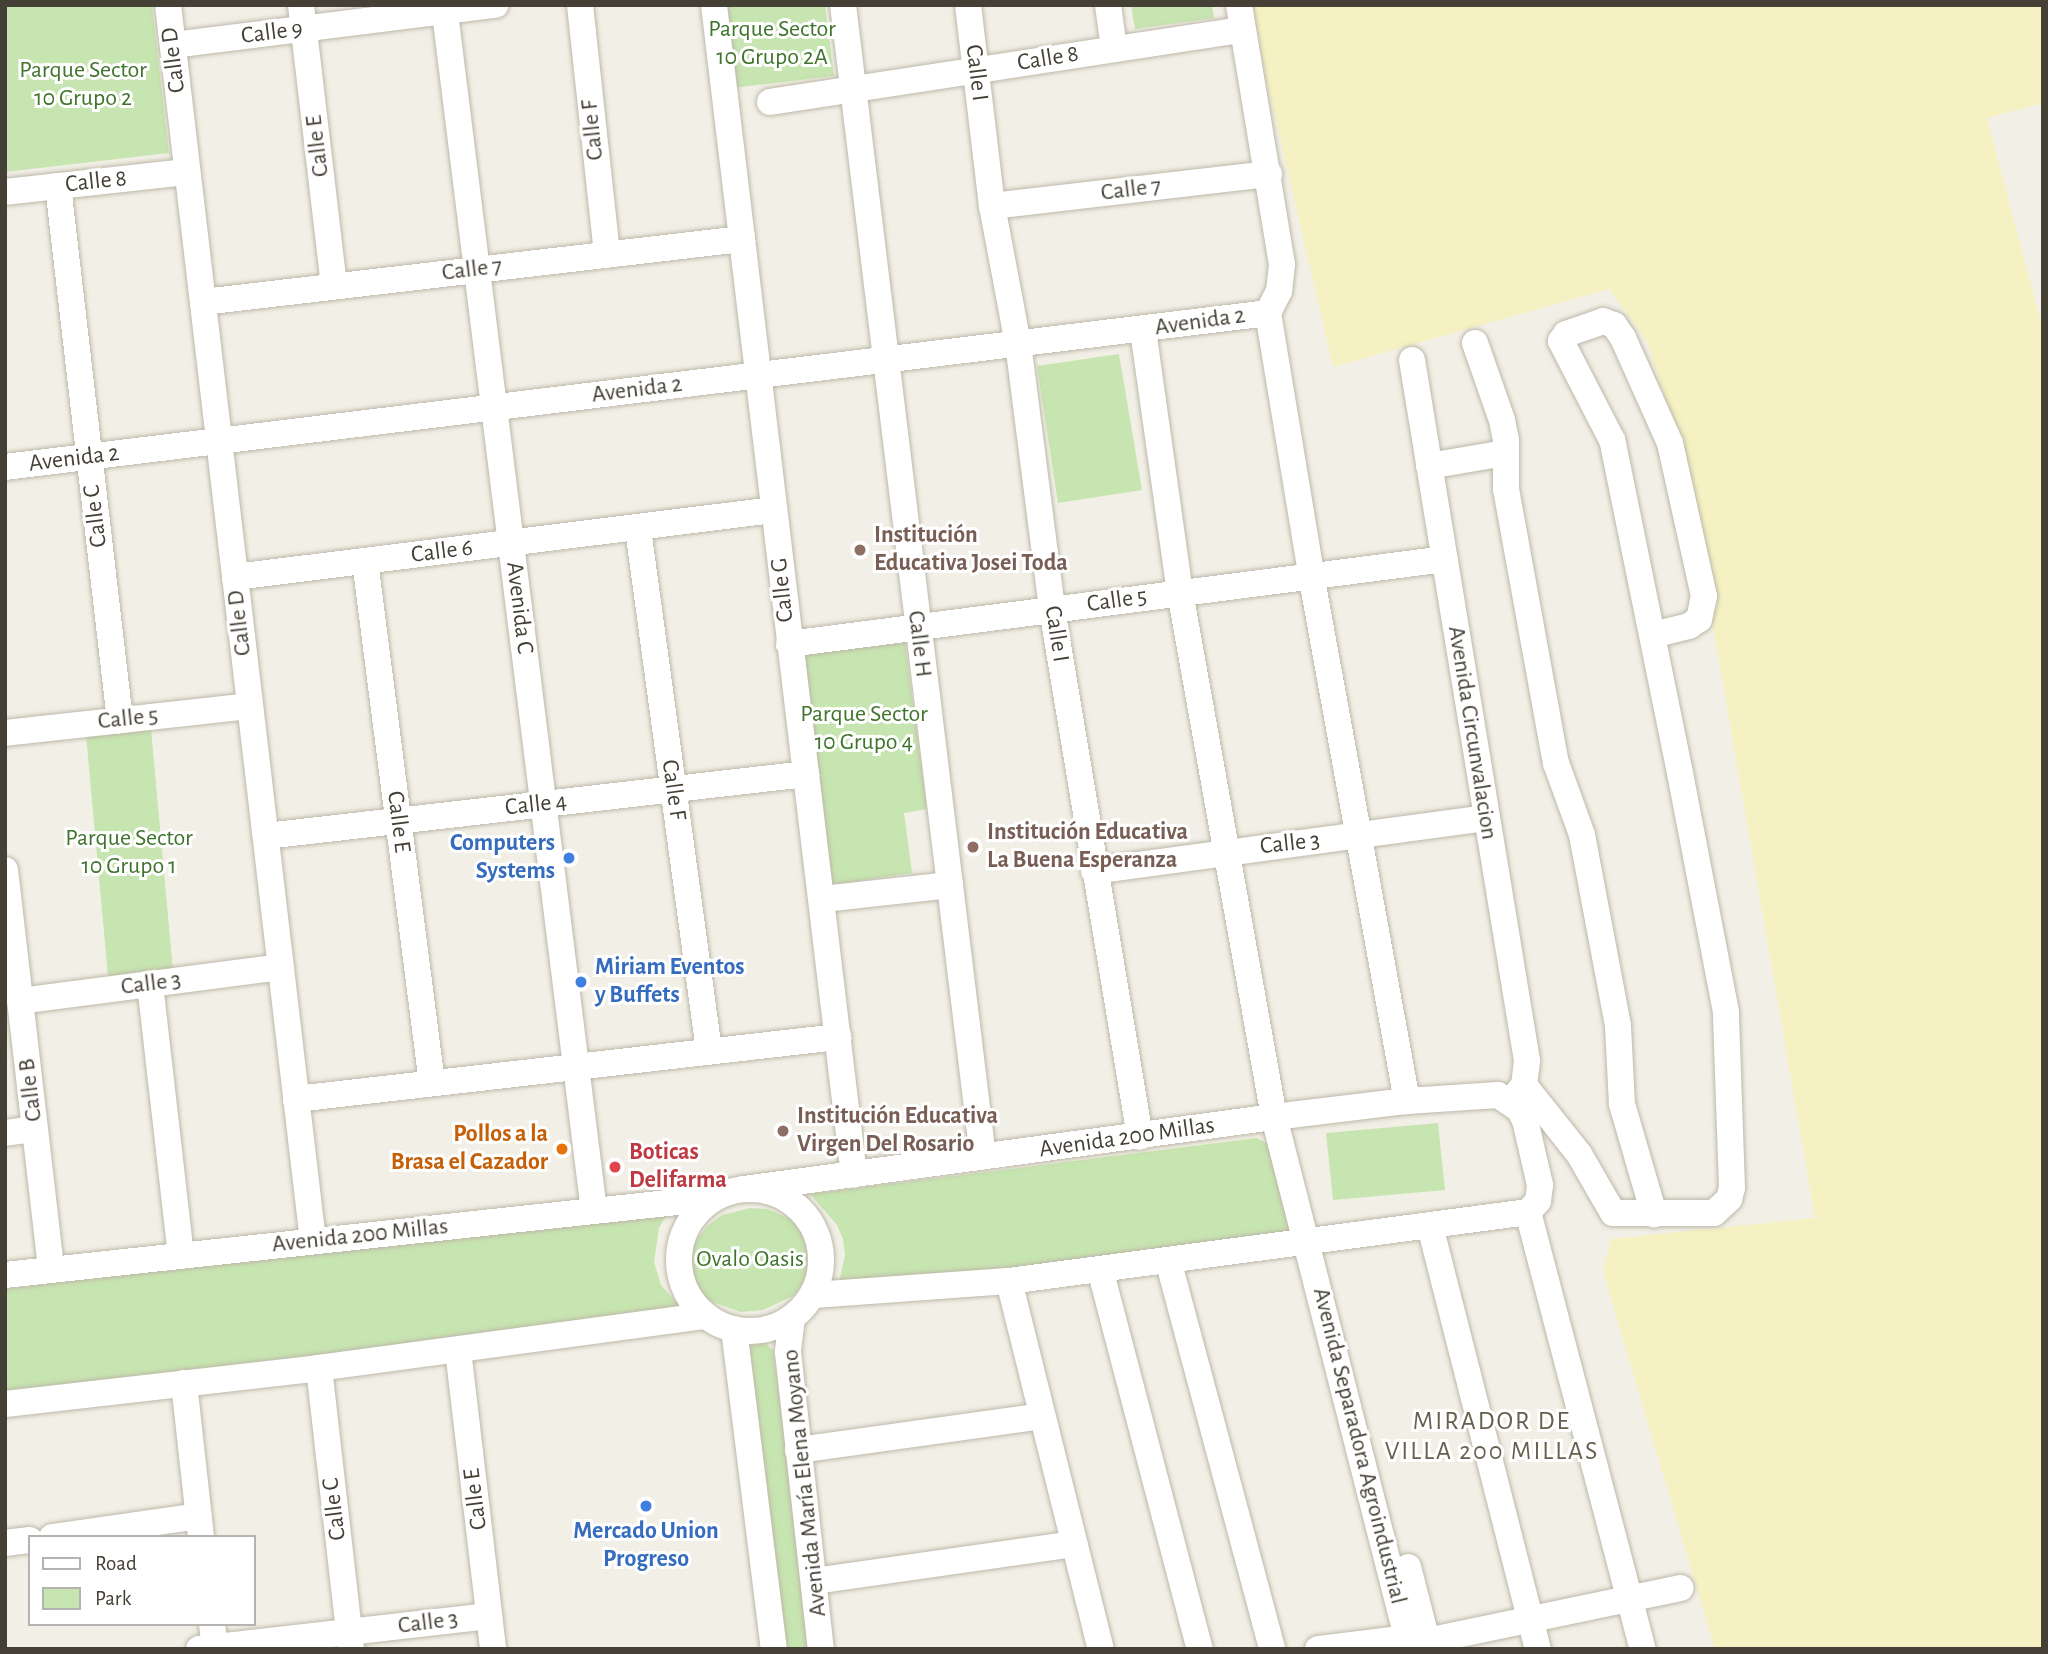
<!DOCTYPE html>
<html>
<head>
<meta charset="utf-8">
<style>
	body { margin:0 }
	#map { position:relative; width:2048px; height:1654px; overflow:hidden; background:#f2f0e6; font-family:"Alegreya Sans",sans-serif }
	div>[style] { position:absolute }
	.green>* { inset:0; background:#c7e5b0 }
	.sand>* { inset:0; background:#f5f1c3 }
	.roads { filter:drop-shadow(0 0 2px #bdb8a9) drop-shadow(0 0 2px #bdb8a9) }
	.minor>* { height:26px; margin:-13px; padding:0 13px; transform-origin:13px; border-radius:13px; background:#fff }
	.minor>.ring { margin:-13px; padding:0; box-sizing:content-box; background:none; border:26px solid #fff; border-radius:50% }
	.dots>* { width:19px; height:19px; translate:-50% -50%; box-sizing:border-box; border:4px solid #fff; border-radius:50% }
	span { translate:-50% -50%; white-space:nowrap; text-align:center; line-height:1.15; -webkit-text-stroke:6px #fff; paint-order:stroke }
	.park-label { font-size:24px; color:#3e742b }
	.street-label { font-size:24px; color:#454036 }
	.education-label { font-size:24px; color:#785e54; font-weight:700 }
	.left { translate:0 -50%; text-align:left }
	.shop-label { font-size:24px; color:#366cbe; font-weight:700 }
	.right { translate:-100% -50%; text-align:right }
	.food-label { font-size:24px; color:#c56008; font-weight:700 }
	.health-label { font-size:24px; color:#be3a42; font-weight:700 }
	.neighbourhood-label { font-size:26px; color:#67604d; letter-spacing:2px }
	.frame { position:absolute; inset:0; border:7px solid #454036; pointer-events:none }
	.legend { position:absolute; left:28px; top:1535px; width:228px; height:91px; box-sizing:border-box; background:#fff; border:2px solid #b5b3af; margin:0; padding:9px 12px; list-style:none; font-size:21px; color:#454036 }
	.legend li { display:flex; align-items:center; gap:14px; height:35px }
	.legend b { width:35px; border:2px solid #b5b3af }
</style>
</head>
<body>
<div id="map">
	<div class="green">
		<i style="clip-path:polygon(5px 5px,152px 5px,169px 153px,5px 172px)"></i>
		<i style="clip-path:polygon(722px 5px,825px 5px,834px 76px,732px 88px)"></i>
		<i style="clip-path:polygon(1131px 5px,1212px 5px,1214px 18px,1135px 29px)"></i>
		<i style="clip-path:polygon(1119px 354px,1142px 490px,1058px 503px,1037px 366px)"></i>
		<i style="clip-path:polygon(904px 636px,927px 809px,904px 813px,912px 873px,832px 885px,800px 649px)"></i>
		<i style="clip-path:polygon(151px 729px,173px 971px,108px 976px,86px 735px)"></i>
		<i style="clip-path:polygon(1438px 1123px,1445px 1190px,1333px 1200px,1326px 1133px)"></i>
		<i style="clip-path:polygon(1257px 1138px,1268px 1144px,1294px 1222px,1289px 1232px,837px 1291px,845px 1255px,843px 1239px,837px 1225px,810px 1194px)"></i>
		<i style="clip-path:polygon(670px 1208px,659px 1228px,654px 1262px,661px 1285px,684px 1311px,5px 1392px,5px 1289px)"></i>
		<i style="clip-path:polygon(750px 1208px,767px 1209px,789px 1218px,808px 1235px,814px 1257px,808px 1278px,793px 1296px,763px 1310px,741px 1312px,704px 1299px,688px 1278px,686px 1266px,688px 1252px,707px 1226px,722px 1215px)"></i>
		<i style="clip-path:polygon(763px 1341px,773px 1350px,813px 1649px,783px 1649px,749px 1347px)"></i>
	</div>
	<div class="sand">
		<i style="clip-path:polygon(1253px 5px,2043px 5px,2043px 103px,1987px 118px,2043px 330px,2043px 1649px,1715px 1649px,1603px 1272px,1611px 1239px,1815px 1218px,1683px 452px,1647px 342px,1609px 289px,1333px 367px,1263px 64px)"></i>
	</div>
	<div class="roads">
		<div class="minor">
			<i style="left:168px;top:5px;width:1244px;rotate:83.31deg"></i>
			<i style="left:301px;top:5px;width:283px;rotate:83.3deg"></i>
			<i style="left:444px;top:5px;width:1215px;rotate:82.91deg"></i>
			<i style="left:580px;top:5px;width:251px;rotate:83.8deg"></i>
			<i style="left:714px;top:5px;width:1178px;rotate:83.18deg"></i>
			<i style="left:843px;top:5px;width:1160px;rotate:83.07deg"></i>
			<i style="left:968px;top:5px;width:202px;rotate:83.2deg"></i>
			<i style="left:992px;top:206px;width:139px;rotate:79.3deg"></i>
			<i style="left:1018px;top:343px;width:268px;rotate:82.7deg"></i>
			<i style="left:1052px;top:609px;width:535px;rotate:80.54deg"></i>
			<i style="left:1108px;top:5px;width:44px;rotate:82.2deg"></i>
			<i style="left:1239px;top:5px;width:263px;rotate:80.6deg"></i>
			<i style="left:1282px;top:264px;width:27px;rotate:96deg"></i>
			<i style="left:1279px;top:291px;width:25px;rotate:117deg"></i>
			<i style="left:1268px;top:313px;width:265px;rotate:80.6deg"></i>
			<i style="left:1311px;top:574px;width:536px;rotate:79.68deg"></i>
			<i style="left:173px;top:45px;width:325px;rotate:-7.1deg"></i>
			<i style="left:770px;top:102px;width:478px;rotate:-8.7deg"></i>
			<i style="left:58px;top:186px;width:538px;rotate:83.38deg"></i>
			<i style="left:5px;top:192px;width:183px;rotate:-6.3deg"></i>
			<i style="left:992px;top:206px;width:279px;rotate:-6.6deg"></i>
			<i style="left:203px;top:302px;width:543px;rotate:-6.67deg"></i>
			<i style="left:1143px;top:330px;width:265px;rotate:82deg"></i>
			<i style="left:1180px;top:592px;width:533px;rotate:79.85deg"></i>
			<i style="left:1274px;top:1117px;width:549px;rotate:75.66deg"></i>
			<i style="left:1475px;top:343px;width:82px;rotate:70.7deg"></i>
			<i style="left:1502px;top:420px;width:20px;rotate:79deg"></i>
			<i style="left:1506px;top:440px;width:49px;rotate:90deg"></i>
			<i style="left:1506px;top:489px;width:279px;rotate:79.7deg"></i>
			<i style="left:1556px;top:763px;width:77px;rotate:70.1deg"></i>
			<i style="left:1582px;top:835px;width:194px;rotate:79.3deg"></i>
			<i style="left:1618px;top:1026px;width:78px;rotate:87.1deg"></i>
			<i style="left:1622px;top:1104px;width:115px;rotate:73.8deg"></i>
			<i style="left:1412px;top:360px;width:710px;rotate:80.68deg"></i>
			<i style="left:1527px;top:1061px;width:24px;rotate:97deg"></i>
			<i style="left:1524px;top:1085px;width:16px;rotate:130deg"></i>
			<i style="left:1429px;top:466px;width:77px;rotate:-9.7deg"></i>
			<i style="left:5px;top:467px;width:1272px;rotate:-6.95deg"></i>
			<i style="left:638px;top:529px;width:527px;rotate:82.25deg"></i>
			<i style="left:365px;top:561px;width:526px;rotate:82.69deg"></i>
			<i style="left:235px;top:577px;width:543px;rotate:-7.09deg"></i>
			<i style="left:789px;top:644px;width:661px;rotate:-7.38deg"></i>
			<i style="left:5px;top:733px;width:246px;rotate:-6.3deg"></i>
			<i style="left:266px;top:836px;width:544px;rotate:-6.55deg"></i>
			<i style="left:5px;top:870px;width:401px;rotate:83.4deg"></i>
			<i style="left:1094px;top:871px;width:395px;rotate:-7.7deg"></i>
			<i style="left:823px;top:899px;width:128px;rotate:-6.3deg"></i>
			<i style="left:150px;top:984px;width:273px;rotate:83.5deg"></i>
			<i style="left:20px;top:1001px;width:263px;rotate:-7.4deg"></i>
			<i style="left:1524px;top:1085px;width:88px;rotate:51.4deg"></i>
			<i style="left:1579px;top:1154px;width:68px;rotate:60deg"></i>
			<i style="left:1613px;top:1213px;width:101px"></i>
			<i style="left:1714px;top:1213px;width:21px;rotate:-43deg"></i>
			<i style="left:1729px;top:1199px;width:11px;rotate:-75deg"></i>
			<i style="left:1732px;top:1188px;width:176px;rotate:-92deg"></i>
			<i style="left:1726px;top:1012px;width:243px;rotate:-100.9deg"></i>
			<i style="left:1680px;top:773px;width:340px;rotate:-101.5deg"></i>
			<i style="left:1612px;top:440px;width:111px;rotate:-117.3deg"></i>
			<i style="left:1561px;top:341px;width:9px;rotate:-54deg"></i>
			<i style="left:1566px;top:334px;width:39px;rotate:-19deg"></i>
			<i style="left:1603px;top:321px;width:12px;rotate:20deg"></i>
			<i style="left:1614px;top:325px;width:16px;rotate:55deg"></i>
			<i style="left:1623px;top:338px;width:115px;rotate:65.9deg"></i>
			<i style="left:1670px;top:443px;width:157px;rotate:77.5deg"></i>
			<i style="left:1704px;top:596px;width:24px;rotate:102deg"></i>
			<i style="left:1699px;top:619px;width:12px;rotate:145deg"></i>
			<i style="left:1689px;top:626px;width:37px;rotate:166deg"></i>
			<i style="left:296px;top:1099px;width:546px;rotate:-6.53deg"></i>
			<i style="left:5px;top:1133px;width:30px;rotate:-8deg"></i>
			<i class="ring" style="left:679px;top:1189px;width:116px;height:116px"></i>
			<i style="left:744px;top:1189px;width:535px;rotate:-7.74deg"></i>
			<i style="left:1274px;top:1117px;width:134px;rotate:-6.9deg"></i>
			<i style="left:1407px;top:1101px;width:91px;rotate:-3.8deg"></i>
			<i style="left:1498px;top:1095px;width:25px;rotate:34deg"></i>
			<i style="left:1519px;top:1109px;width:13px;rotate:61deg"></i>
			<i style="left:1525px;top:1120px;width:67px;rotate:77deg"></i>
			<i style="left:1540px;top:1185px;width:16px;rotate:97deg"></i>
			<i style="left:1538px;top:1201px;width:15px;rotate:132deg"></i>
			<i style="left:1528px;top:1212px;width:452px;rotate:75.3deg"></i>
			<i style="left:1430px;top:1226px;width:437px;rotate:75.7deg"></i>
			<i style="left:1168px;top:1260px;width:403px;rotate:75deg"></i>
			<i style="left:1100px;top:1269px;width:393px;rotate:75.3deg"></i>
			<i style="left:5px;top:1275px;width:713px;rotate:-6.2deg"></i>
			<i style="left:1009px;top:1281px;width:379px;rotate:76deg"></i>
			<i style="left:813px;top:1295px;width:196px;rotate:-4.1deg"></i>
			<i style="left:1009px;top:1281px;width:524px;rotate:-7.57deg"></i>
			<i style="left:792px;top:1318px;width:34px;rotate:97deg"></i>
			<i style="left:788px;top:1352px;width:299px;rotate:83.7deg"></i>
			<i style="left:734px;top:1329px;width:322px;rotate:82.9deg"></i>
			<i style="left:458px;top:1350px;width:301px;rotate:83.3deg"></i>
			<i style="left:319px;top:1368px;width:283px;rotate:83.5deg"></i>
			<i style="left:184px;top:1383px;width:155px;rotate:83.7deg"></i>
			<i style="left:5px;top:1404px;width:316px;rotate:-6.5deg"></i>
			<i style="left:319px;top:1368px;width:390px;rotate:-7.7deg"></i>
			<i style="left:798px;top:1450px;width:246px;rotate:-7.9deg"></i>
			<i style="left:52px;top:1537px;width:148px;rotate:-8.1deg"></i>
			<i style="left:5px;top:1543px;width:25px;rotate:-7deg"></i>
			<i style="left:1408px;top:1567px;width:85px;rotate:75.6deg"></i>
			<i style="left:814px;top:1581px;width:263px;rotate:-8.1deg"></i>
			<i style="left:212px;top:1624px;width:25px;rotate:83deg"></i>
			<i style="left:1427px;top:1641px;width:259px;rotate:-11.8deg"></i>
			<i style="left:199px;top:1649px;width:292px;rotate:-6.5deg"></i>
			<i style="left:1318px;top:1649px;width:90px;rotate:-7deg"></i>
		</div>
	</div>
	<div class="dots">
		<i style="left:860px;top:550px;background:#8d6e63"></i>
		<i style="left:973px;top:847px;background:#8d6e63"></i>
		<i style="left:569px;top:858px;background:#3f7fe0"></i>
		<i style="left:581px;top:982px;background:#3f7fe0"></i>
		<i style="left:783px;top:1131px;background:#8d6e63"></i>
		<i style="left:562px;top:1149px;background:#e8710a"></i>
		<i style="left:615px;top:1167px;background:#e0444e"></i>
		<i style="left:646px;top:1506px;background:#3f7fe0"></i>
	</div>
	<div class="park-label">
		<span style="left:772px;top:44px">Parque Sector<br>10 Grupo 2A</span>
		<span style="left:83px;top:85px">Parque Sector<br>10 Grupo 2</span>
		<span style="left:864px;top:729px">Parque Sector<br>10 Grupo 4</span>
		<span style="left:129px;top:853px">Parque Sector<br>10 Grupo 1</span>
		<span style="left:750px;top:1260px">Ovalo Oasis</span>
	</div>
	<div class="street-label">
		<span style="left:272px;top:33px;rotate:-7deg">Calle 9</span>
		<span style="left:1048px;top:59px;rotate:-9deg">Calle 8</span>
		<span style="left:174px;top:60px;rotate:-97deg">Calle D</span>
		<span style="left:976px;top:73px;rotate:83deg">Calle I</span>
		<span style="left:593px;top:130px;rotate:-96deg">Calle F</span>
		<span style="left:318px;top:146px;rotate:-97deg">Calle E</span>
		<span style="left:96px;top:182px;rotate:-6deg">Calle 8</span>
		<span style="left:1131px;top:190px;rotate:-7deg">Calle 7</span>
		<span style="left:472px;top:270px;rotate:-7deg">Calle 7</span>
		<span style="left:1200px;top:322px;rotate:-8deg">Avenida 2</span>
		<span style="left:637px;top:390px;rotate:-7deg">Avenida 2</span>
		<span style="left:74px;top:459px;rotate:-7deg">Avenida 2</span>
		<span style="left:96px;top:516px;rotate:-97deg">Calle C</span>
		<span style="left:442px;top:552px;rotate:-7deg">Calle 6</span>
		<span style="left:783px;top:590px;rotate:-96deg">Calle G</span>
		<span style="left:1117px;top:601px;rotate:-8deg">Calle 5</span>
		<span style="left:519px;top:608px;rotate:83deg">Avenida C</span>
		<span style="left:240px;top:623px;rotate:-97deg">Calle D</span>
		<span style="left:1056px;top:634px;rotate:81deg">Calle I</span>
		<span style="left:919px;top:644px;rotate:83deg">Calle H</span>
		<span style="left:128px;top:719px;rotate:-6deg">Calle 5</span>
		<span style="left:1472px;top:733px;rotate:81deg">Avenida Circunvalacion</span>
		<span style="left:673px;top:790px;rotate:82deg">Calle F</span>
		<span style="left:536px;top:805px;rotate:-6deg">Calle 4</span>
		<span style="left:398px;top:822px;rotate:83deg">Calle E</span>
		<span style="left:1290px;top:844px;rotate:-6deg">Calle 3</span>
		<span style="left:151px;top:984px;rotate:-7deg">Calle 3</span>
		<span style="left:31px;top:1090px;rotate:-97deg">Calle B</span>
		<span style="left:1127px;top:1138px;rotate:-8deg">Avenida 200 Millas</span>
		<span style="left:360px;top:1236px;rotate:-6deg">Avenida 200 Millas</span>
		<span style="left:1359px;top:1446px;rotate:76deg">Avenida Separadora Agroindustrial</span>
		<span style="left:805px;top:1483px;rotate:-96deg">Avenida María Elena Moyano</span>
		<span style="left:476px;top:1499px;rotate:-97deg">Calle E</span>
		<span style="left:335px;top:1509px;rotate:-97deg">Calle C</span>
		<span style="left:428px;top:1623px;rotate:-7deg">Calle 3</span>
	</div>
	<div class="education-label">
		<span class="left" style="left:874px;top:550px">Institución<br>Educativa Josei Toda</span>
		<span class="left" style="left:987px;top:847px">Institución Educativa<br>La Buena Esperanza</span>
		<span class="left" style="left:797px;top:1131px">Institución Educativa<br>Virgen Del Rosario</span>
	</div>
	<div class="shop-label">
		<span class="right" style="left:555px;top:858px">Computers<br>Systems</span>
		<span class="left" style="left:595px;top:982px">Miriam Eventos<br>y Buffets</span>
		<span style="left:646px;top:1546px">Mercado Union<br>Progreso</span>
	</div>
	<div class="food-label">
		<span class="right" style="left:548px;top:1149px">Pollos a la<br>Brasa el Cazador</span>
	</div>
	<div class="health-label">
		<span class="left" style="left:629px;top:1167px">Boticas<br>Delifarma</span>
	</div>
	<div class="neighbourhood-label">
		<span style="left:1492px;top:1437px">MIRADOR DE<br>VILLA 200 MILLAS</span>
	</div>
	<div class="frame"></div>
	<ul class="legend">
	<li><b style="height:9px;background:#fff"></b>Road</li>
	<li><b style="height:19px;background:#c7e5b0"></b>Park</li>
	</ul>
</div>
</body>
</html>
